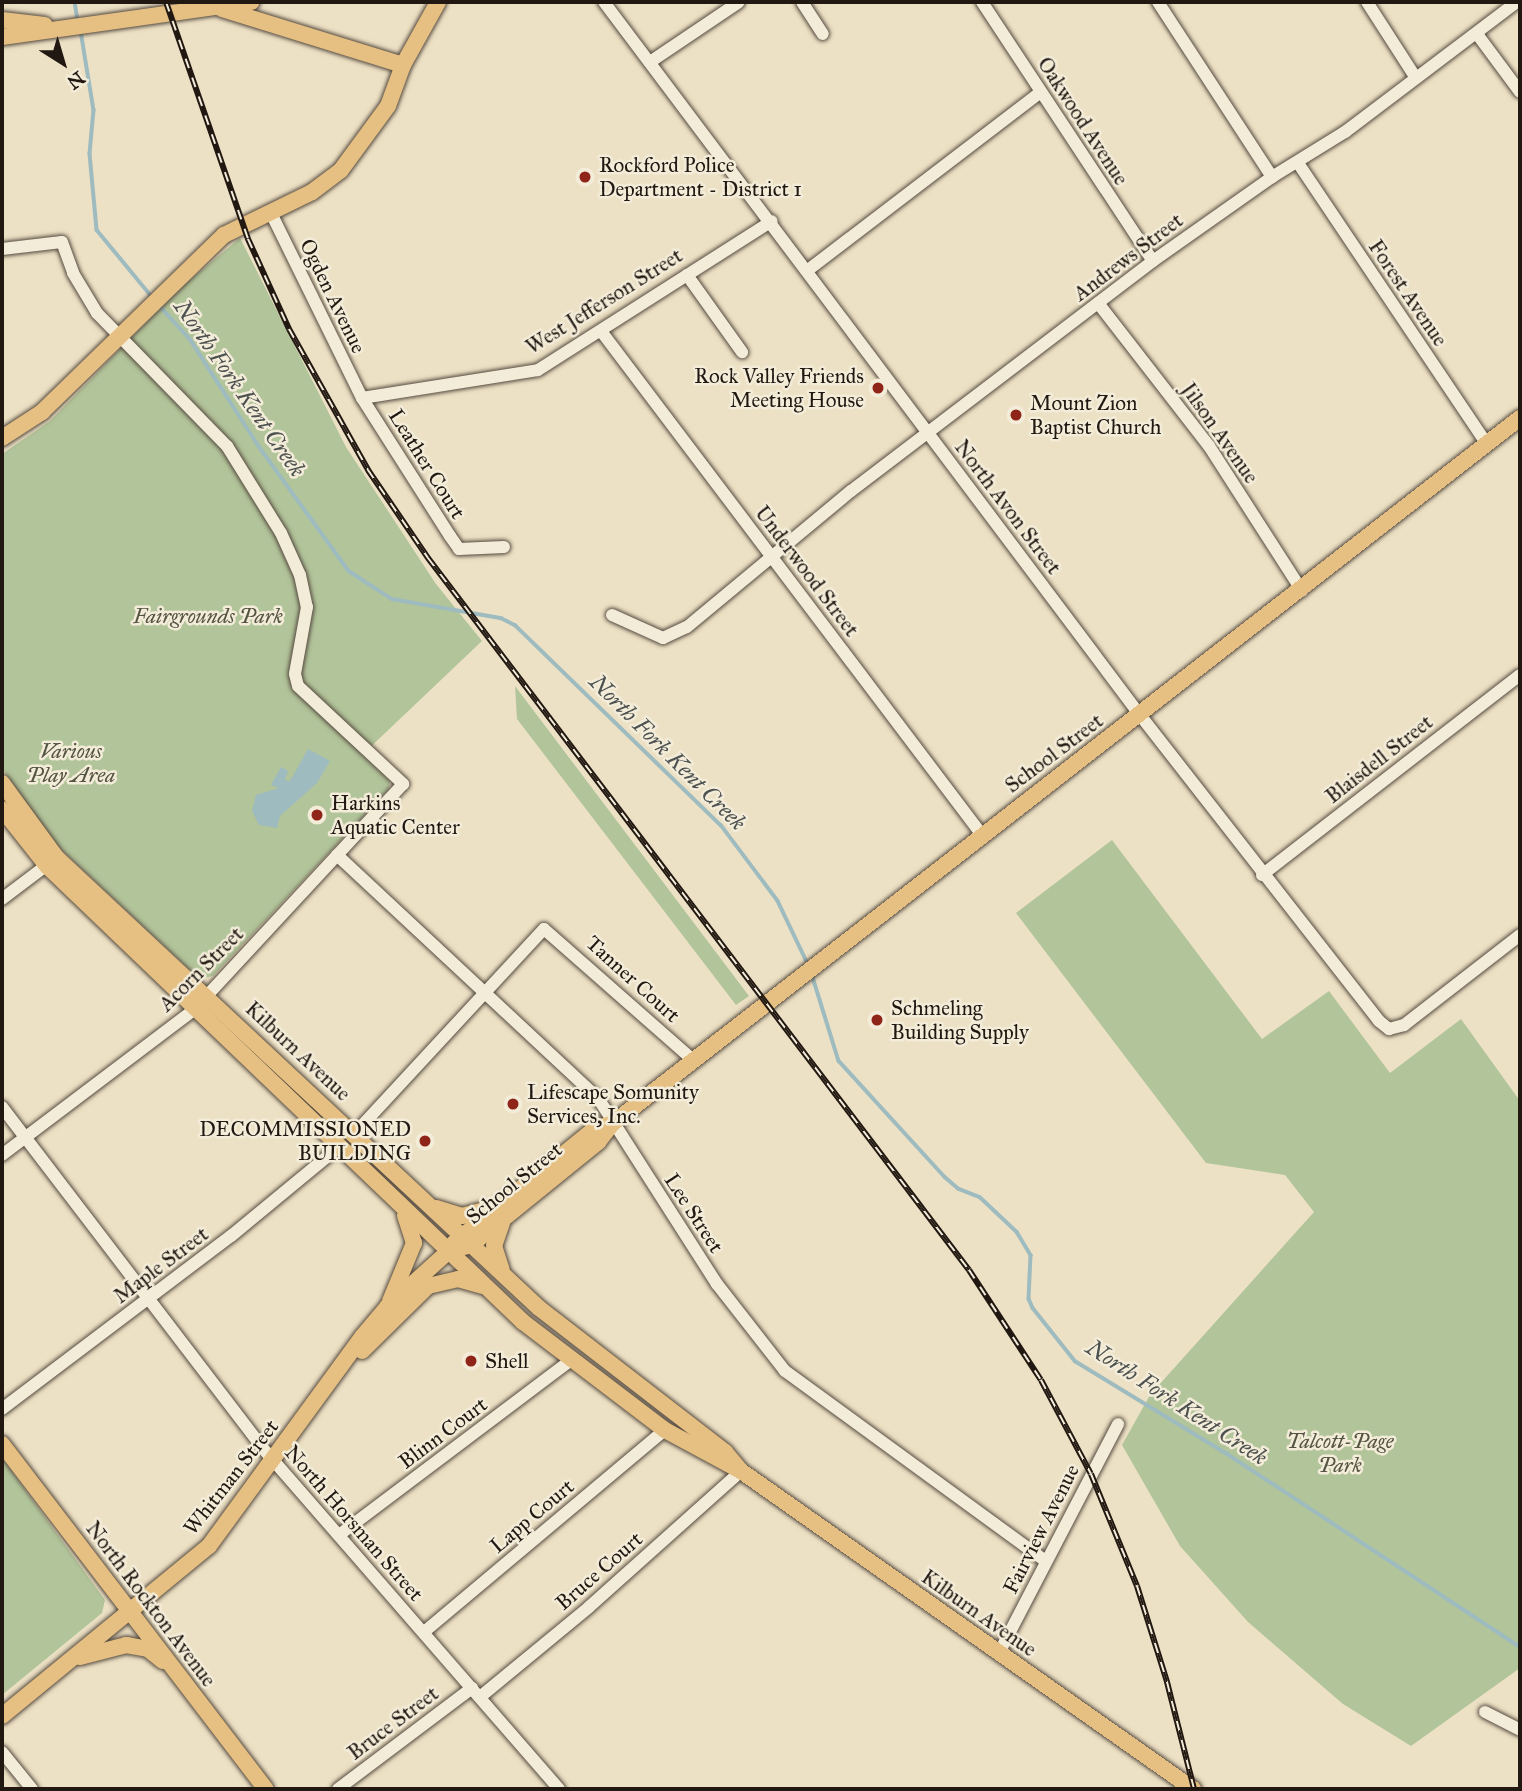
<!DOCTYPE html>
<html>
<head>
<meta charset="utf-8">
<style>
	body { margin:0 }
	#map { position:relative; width:1522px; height:1791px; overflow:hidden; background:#ede1c5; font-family:"IM FELL Great Primer",serif }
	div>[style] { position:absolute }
	.green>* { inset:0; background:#b2c49a }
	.water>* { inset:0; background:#9ebbbf }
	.stream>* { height:3.5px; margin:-1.75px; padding:0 1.75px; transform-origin:1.75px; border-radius:1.75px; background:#9ebbbf }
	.roads { filter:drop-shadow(0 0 2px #554a3f) drop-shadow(0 0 2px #554a3f) }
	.minor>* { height:12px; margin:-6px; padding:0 6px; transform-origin:6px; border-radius:6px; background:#f3ecd9 }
	.major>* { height:16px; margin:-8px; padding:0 8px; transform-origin:8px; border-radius:8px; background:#e6c082 }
	.rail>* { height:6px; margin-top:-3px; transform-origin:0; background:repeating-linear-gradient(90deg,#f3ecd9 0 10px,#221812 0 20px); box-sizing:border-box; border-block:2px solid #221812 }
	.dots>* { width:19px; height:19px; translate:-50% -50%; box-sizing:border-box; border:4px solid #f3ecd9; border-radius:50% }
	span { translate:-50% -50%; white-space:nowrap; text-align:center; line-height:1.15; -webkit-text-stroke:5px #f3ecd9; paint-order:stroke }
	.street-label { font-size:21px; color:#221812 }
	.poi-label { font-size:21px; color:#221812 }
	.left { translate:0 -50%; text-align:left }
	.right { translate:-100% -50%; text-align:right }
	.park-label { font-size:21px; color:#545442; font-style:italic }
	.water-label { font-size:23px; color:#4d514f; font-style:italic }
	.frame { position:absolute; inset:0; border:4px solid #221812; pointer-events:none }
	.north { position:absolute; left:28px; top:28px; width:70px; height:70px; -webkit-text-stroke:5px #f3ecd9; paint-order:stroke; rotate:143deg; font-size:19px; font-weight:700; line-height:28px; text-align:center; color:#221812 }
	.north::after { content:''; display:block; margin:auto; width:24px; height:32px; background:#221812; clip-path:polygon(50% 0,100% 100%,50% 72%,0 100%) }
</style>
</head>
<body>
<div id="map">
	<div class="green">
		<i style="clip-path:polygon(240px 238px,346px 447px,436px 584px,482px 641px,363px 754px,390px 780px,389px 789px,213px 976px,203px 978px,191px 971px,49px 838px,2px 768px,2px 454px,50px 421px,177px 291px)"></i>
		<i style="clip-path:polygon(515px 686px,749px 996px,736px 1005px,517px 719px)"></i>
		<i style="clip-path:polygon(1112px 840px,1262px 1039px,1329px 991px,1390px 1073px,1461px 1019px,1520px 1101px,1520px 1668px,1411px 1746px,1343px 1704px,1248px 1622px,1180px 1546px,1122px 1445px,1150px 1395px,1314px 1212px,1285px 1175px,1206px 1163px,1016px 913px)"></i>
		<i style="clip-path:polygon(2px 1458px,105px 1600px,102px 1613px,2px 1695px)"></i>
	</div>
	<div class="water">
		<i style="clip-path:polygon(308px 749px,330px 761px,317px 783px,280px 816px,277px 828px,259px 825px,252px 811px,256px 795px,279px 788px,271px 785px,281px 767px,288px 771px,285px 780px,290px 781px)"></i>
	</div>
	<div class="stream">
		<i style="left:75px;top:2px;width:18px;rotate:81deg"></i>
		<i style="left:81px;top:31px;width:80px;rotate:80.7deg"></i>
		<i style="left:94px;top:110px;width:44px;rotate:95.2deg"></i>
		<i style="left:90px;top:154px;width:76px;rotate:84.7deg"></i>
		<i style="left:97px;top:230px;width:88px;rotate:50.5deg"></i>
		<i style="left:158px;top:304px;width:47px;rotate:47.6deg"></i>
		<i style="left:190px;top:339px;width:126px;rotate:57.3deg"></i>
		<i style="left:258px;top:445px;width:155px;rotate:54.2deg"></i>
		<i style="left:349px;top:571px;width:51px;rotate:33.1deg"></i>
		<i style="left:392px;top:599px;width:111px;rotate:9.9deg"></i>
		<i style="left:501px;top:618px;width:16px;rotate:27deg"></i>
		<i style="left:515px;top:625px;width:287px;rotate:44.2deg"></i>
		<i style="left:721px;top:825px;width:95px;rotate:53.1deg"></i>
		<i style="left:778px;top:901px;width:70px;rotate:64.5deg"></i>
		<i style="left:812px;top:974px;width:91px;rotate:72.8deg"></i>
		<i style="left:839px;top:1061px;width:157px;rotate:47.6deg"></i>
		<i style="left:945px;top:1177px;width:18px;rotate:41deg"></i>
		<i style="left:959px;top:1189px;width:22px;rotate:21deg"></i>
		<i style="left:980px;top:1197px;width:51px;rotate:43.4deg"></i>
		<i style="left:1017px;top:1232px;width:27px;rotate:59deg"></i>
		<i style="left:1031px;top:1255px;width:44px;rotate:92.6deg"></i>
		<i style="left:1029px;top:1299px;width:10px;rotate:66deg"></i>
		<i style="left:1033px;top:1308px;width:68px;rotate:51.6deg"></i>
		<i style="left:1075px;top:1361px;width:177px;rotate:31.4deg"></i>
		<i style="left:1226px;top:1453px;width:352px;rotate:33.4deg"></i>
	</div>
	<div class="roads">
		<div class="minor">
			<i style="left:604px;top:2px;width:892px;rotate:53.07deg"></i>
			<i style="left:1140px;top:715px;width:388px;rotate:52deg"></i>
			<i style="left:1379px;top:1021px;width:13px;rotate:39deg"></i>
			<i style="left:1389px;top:1029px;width:16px;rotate:-15deg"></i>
			<i style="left:1404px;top:1025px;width:147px;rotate:-37.8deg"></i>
			<i style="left:802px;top:2px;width:38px;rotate:57deg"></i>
			<i style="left:982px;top:2px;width:310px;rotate:56.6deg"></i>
			<i style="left:1158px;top:2px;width:209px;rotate:56.9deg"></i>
			<i style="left:1367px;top:2px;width:90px;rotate:57.2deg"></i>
			<i style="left:1477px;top:34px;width:72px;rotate:53.4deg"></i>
			<i style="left:650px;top:62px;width:107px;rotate:-34deg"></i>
			<i style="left:1298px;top:163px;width:339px;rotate:56.1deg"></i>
			<i style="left:270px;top:211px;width:208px;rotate:63.8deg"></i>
			<i style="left:362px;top:398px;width:164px;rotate:57.5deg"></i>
			<i style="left:450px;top:536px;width:16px;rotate:55deg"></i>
			<i style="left:459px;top:549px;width:45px;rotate:-2.5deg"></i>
			<i style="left:2px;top:249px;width:60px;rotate:-6.7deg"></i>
			<i style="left:62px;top:242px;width:33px;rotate:70deg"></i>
			<i style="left:73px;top:273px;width:47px;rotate:59deg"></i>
			<i style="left:97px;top:313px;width:186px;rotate:45.7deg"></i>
			<i style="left:227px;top:446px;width:102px;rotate:58.2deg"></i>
			<i style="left:281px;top:533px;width:46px;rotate:65.7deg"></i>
			<i style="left:300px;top:575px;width:33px;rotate:78deg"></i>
			<i style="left:307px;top:607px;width:68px;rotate:100.2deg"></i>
			<i style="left:295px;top:674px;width:12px;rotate:76deg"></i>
			<i style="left:298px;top:686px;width:144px;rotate:43deg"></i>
			<i style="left:403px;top:784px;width:306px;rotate:132.8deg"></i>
			<i style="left:195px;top:1009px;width:242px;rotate:142.9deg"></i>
			<i style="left:808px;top:270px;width:293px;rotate:-37.4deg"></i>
			<i style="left:687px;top:275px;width:95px;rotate:54.5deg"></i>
			<i style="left:1098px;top:303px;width:181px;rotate:52.2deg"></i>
			<i style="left:1209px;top:446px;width:172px;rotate:57.3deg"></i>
			<i style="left:601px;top:331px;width:632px;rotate:52.91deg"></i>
			<i style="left:362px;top:398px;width:178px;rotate:-9deg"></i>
			<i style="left:538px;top:370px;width:277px;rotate:-32.5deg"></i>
			<i style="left:612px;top:615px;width:56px;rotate:24.3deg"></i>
			<i style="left:663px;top:638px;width:26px;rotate:-25deg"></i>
			<i style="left:687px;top:627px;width:213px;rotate:-39.7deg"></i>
			<i style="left:851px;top:491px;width:380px;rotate:-37.3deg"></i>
			<i style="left:1153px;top:261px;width:146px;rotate:-35.2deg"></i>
			<i style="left:1272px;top:177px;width:86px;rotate:-31.7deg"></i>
			<i style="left:1345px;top:132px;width:216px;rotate:-37.1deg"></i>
			<i style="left:337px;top:855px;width:357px;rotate:43deg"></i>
			<i style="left:598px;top:1098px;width:221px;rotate:57.4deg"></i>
			<i style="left:717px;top:1284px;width:110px;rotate:52deg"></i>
			<i style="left:785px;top:1371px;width:323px;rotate:36.1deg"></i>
			<i style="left:1262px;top:875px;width:326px;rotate:-37.8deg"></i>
			<i style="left:2px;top:899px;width:63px;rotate:-37.2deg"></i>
			<i style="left:2px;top:1107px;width:425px;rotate:52.6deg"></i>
			<i style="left:260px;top:1445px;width:456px;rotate:49deg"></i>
			<i style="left:355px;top:1133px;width:278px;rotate:-47.2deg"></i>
			<i style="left:544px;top:929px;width:198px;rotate:41.3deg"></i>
			<i style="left:2px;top:1409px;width:287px;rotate:-37.1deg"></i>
			<i style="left:231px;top:1236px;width:140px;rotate:-39.5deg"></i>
			<i style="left:339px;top:1535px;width:289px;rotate:-37deg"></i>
			<i style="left:424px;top:1632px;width:314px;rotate:-40deg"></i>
			<i style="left:999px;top:1653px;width:258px;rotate:-62.5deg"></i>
			<i style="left:480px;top:1697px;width:141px;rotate:-39.5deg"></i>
			<i style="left:589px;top:1607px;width:204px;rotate:-41.8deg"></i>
			<i style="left:1485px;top:1712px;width:39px;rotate:27deg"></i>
			<i style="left:2px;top:1752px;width:48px;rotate:51deg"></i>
			<i style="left:338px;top:1789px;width:168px;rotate:-37deg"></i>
		</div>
		<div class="major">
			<i style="left:222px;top:9px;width:189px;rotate:17.2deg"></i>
			<i style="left:2px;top:20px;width:43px;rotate:6.6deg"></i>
			<i style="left:2px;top:37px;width:252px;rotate:-8deg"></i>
			<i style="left:2px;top:438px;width:48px;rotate:-33deg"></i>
			<i style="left:42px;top:412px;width:254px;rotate:-44.2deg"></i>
			<i style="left:224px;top:235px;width:98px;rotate:-26deg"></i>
			<i style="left:312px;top:192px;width:36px;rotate:-37deg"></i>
			<i style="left:341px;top:170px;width:79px;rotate:-53.7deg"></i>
			<i style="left:388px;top:106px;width:44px;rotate:-69.9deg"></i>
			<i style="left:403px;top:65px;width:72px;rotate:-60.9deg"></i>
			<i style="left:2px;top:783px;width:92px;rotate:53.9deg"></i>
			<i style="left:56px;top:857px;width:661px;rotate:43.04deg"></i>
			<i style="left:539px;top:1308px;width:235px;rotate:37.7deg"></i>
			<i style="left:725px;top:1452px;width:25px;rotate:50deg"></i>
			<i style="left:741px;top:1471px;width:553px;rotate:35.13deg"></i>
			<i style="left:2px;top:809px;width:73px;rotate:51.7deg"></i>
			<i style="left:47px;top:866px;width:659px;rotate:43.77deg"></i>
			<i style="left:523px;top:1322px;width:178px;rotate:37.3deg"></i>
			<i style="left:665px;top:1430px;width:84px;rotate:28.4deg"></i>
			<i style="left:436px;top:1208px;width:27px;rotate:17deg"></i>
			<i style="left:462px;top:1216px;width:24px;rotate:-15deg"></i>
			<i style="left:502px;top:1223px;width:24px;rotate:109deg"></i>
			<i style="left:494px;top:1246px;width:25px;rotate:72deg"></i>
			<i style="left:454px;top:1243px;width:179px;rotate:-39.1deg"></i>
			<i style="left:593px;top:1130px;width:21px;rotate:-19deg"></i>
			<i style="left:390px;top:1301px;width:63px;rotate:-67.5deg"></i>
			<i style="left:414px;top:1243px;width:29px;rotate:-108deg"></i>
			<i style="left:362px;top:1351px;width:93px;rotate:-44.6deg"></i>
			<i style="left:428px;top:1286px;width:31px;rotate:-13deg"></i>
			<i style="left:458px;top:1279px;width:25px;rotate:16deg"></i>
			<i style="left:2px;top:1444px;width:434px;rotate:52.6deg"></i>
			<i style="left:80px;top:1657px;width:48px;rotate:-14.6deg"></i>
			<i style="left:126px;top:1645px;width:22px;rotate:10deg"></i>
			<i style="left:148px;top:1649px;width:19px;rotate:39deg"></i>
			<i style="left:2px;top:1716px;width:268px;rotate:-39.4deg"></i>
			<i style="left:209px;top:1546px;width:259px;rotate:-53.8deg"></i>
			<i style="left:362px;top:1337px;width:39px;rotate:-50deg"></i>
			<i style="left:387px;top:1307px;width:84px;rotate:-42.1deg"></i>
			<i style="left:449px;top:1251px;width:23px;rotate:-15deg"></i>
			<i style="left:471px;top:1245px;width:164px;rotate:-39deg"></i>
			<i style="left:598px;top:1142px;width:24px;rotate:-52deg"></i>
			<i style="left:613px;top:1123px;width:1149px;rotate:-37.86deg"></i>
		</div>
	</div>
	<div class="rail">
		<i style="left:166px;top:2px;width:251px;rotate:70.9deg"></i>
		<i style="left:248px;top:239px;width:99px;rotate:65.5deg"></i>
		<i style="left:289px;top:329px;width:162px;rotate:60.7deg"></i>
		<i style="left:368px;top:470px;width:107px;rotate:55.7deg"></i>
		<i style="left:428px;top:558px;width:894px;rotate:52.77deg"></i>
		<i style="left:969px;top:1270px;width:131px;rotate:56.8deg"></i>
		<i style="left:1041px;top:1380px;width:106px;rotate:62deg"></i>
		<i style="left:1091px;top:1474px;width:121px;rotate:67.7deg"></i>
		<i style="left:1137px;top:1586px;width:101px;rotate:72.6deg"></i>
		<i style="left:1167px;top:1682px;width:110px;rotate:75.8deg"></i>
	</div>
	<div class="dots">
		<i style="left:585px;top:177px;background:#8f2418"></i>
		<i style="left:878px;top:388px;background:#8f2418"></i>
		<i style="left:1016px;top:415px;background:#8f2418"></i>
		<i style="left:317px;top:815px;background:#8f2418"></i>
		<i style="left:877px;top:1020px;background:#8f2418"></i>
		<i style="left:513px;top:1104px;background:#8f2418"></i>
		<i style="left:425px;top:1141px;background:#8f2418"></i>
		<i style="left:471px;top:1361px;background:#8f2418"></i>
	</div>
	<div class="street-label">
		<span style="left:1083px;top:121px;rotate:57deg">Oakwood Avenue</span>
		<span style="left:1128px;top:257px;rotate:-37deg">Andrews Street</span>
		<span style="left:1408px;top:293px;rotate:56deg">Forest Avenue</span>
		<span style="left:333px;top:296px;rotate:64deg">Ogden Avenue</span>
		<span style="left:604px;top:301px;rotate:-32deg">West Jefferson Street</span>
		<span style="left:1220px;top:433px;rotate:55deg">Jilson Avenue</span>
		<span style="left:427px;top:464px;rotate:58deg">Leather Court</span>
		<span style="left:1008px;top:507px;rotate:53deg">North Avon Street</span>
		<span style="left:807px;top:571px;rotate:53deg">Underwood Street</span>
		<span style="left:1054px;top:753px;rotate:-37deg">School Street</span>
		<span style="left:1379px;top:759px;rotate:-38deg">Blaisdell Street</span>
		<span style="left:201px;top:969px;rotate:-45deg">Acorn Street</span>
		<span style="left:633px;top:979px;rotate:42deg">Tanner Court</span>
		<span style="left:298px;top:1051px;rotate:43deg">Kilburn Avenue</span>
		<span style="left:514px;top:1183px;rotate:-39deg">School Street</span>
		<span style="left:694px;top:1213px;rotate:57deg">Lee Street</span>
		<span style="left:161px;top:1265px;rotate:-37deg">Maple Street</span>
		<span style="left:443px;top:1433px;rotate:-37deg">Blinn Court</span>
		<span style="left:231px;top:1477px;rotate:-52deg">Whitman Street</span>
		<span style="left:532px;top:1516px;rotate:-40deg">Lapp Court</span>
		<span style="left:354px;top:1523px;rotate:49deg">North Horsman Street</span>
		<span style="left:1041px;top:1529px;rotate:-63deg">Fairview Avenue</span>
		<span style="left:599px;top:1571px;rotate:-41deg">Bruce Court</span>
		<span style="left:151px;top:1604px;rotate:53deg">North Rockton Avenue</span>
		<span style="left:979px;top:1613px;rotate:35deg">Kilburn Avenue</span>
		<span style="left:393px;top:1723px;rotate:-37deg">Bruce Street</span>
	</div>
	<div class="poi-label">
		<span class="left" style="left:599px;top:177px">Rockford Police<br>Department - District 1</span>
		<span class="right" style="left:864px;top:388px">Rock Valley Friends<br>Meeting House</span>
		<span class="left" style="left:1030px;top:415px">Mount Zion<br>Baptist Church</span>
		<span class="left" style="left:331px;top:815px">Harkins<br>Aquatic Center</span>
		<span class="left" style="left:891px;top:1020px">Schmeling<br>Building Supply</span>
		<span class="left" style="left:527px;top:1104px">Lifescape Somunity<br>Services, Inc.</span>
		<span class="right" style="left:411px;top:1141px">DECOMMISSIONED<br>BUILDING</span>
		<span class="left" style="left:485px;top:1361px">Shell</span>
	</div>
	<div class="park-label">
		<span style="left:208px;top:616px">Fairgrounds Park</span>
		<span style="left:71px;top:763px">Various<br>Play Area</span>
		<span style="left:1340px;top:1453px">Talcott-Page<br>Park</span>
	</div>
	<div class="water-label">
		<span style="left:240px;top:388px;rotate:55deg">North Fork Kent Creek</span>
		<span style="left:668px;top:752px;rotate:45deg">North Fork Kent Creek</span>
		<span style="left:1177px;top:1402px;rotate:33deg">North Fork Kent Creek</span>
	</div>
	<div class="frame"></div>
	<div class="north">N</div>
</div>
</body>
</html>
